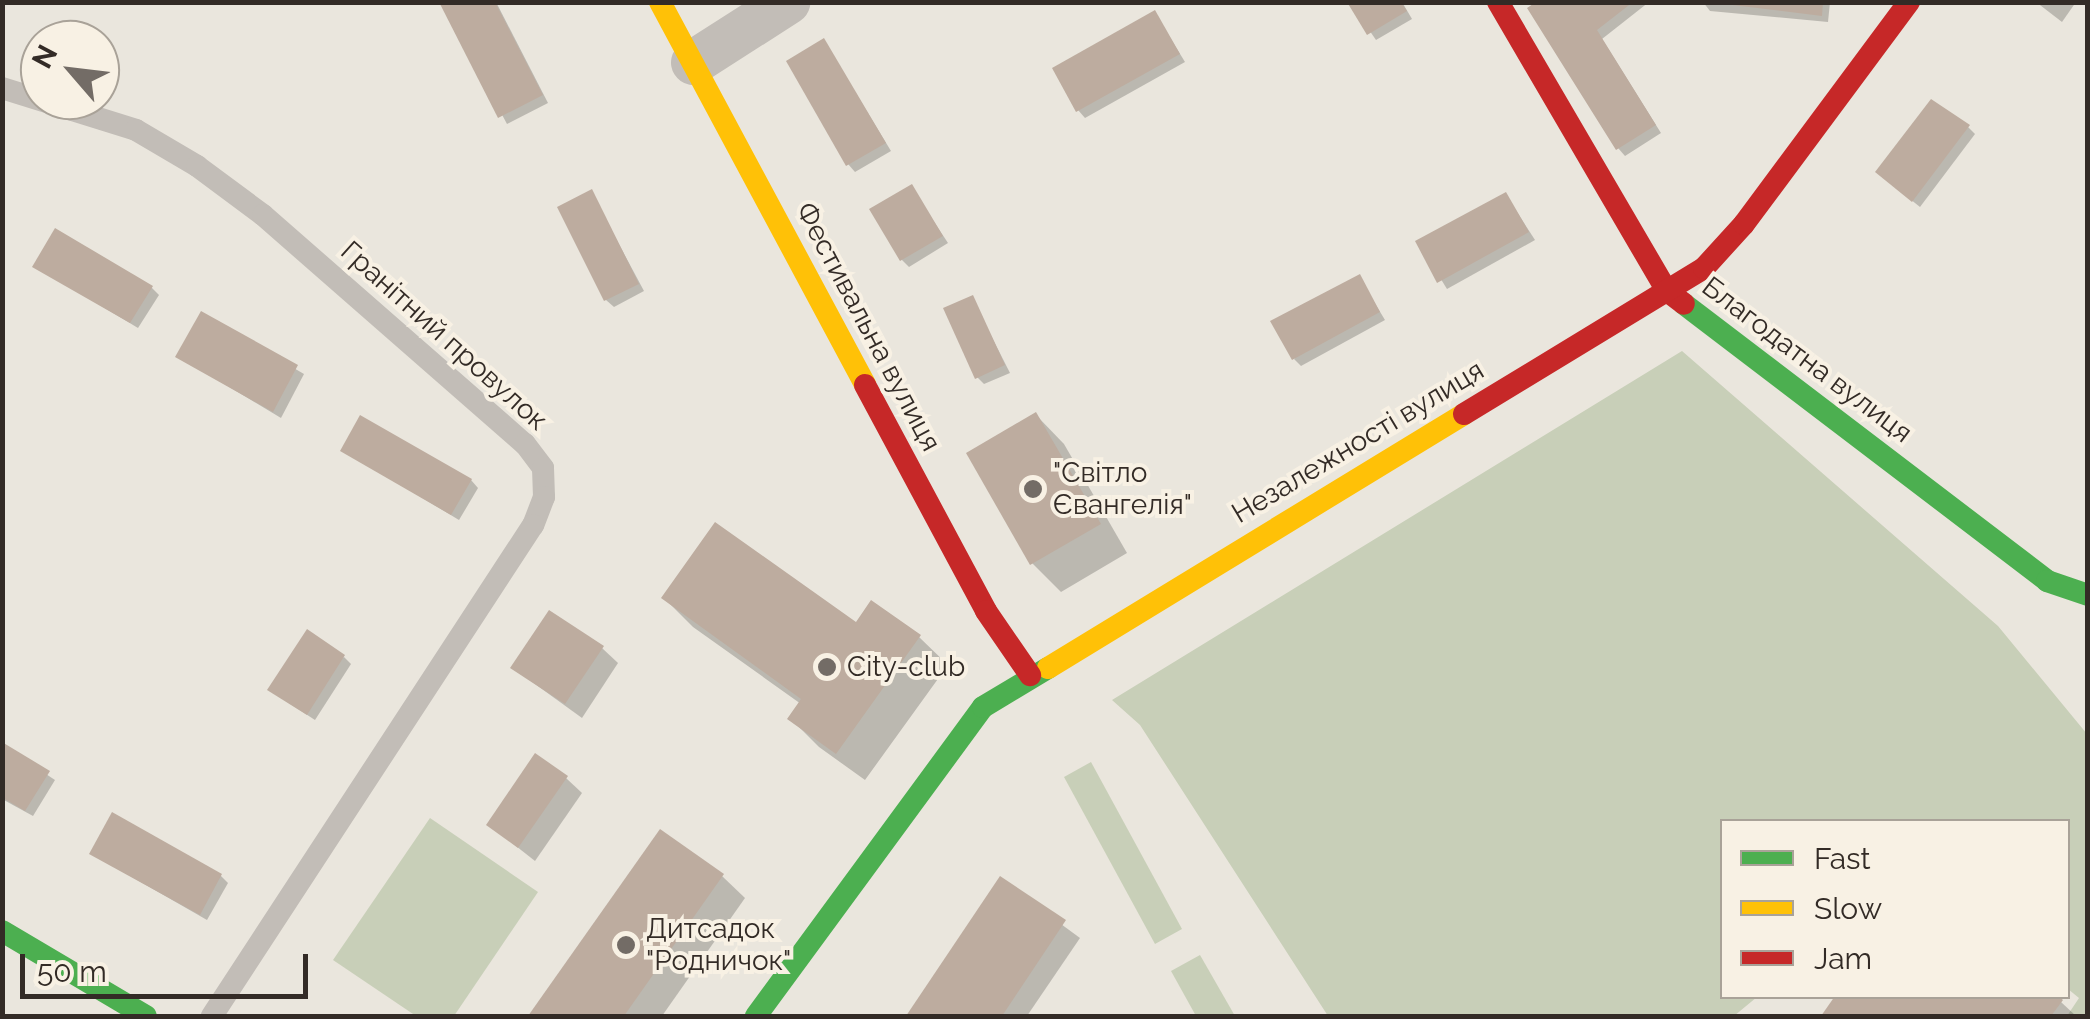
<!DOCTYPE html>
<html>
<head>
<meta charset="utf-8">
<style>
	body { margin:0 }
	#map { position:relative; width:2090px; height:1019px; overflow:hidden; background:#eae6dd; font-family:Raleway,sans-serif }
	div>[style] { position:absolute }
	.green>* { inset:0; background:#c8cfb8 }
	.shadow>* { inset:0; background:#0003 }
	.building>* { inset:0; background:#bdac9f }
	.lane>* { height:22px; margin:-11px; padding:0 11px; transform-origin:11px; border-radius:11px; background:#c2bdb7 }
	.street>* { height:45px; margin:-22.5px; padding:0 22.5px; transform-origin:22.5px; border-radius:22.5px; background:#c2bdb7 }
	.fast>* { height:22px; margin:-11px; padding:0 11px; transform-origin:11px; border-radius:11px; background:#4caf50 }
	.slow>* { height:22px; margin:-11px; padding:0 11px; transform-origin:11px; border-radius:11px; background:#ffc107 }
	.jam>* { height:22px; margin:-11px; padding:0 11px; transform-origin:11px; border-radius:11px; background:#c62828 }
	.dots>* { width:28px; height:28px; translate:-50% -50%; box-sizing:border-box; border:5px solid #f8f1e4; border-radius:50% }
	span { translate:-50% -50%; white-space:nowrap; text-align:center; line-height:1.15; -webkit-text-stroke:8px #f8f1e4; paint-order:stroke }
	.street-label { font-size:28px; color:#332b26 }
	.poi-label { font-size:28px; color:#332b26 }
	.left { translate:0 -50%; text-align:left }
	.frame { position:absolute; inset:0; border:5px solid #332b26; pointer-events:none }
	.legend { position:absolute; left:1720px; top:819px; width:350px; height:180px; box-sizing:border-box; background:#f8f1e4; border:2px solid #a9a298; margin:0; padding:12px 18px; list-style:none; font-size:30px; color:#332b26 }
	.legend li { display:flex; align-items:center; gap:20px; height:50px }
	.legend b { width:50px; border:2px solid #a9a298 }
	.north { position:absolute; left:20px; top:20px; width:100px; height:100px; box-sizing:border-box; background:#f8f1e4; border:2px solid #a9a298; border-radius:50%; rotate:298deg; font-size:28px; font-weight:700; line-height:40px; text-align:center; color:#332b26 }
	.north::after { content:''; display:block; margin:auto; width:35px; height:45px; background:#736c66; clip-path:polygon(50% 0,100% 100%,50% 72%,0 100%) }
	.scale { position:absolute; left:20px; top:954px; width:288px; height:45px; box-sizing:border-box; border:5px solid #332b26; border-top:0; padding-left:12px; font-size:30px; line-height:35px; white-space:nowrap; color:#332b26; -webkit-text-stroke:8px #f8f1e4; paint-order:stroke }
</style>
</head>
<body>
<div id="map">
	<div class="green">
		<i style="clip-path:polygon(1682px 351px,1998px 626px,2087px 734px,2087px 1016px,2067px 1016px,2079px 998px,2068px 989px,2068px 822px,1722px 822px,1722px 996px,1757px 997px,1734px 1016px,1328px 1016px,1140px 725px,1112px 700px)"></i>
		<i style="clip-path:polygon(1091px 762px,1182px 929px,1155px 944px,1064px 777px)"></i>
		<i style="clip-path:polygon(430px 818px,538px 892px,454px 1016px,416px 1016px,333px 960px)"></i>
		<i style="clip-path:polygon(1200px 955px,1235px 1016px,1196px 1016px,1171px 971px)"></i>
	</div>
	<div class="shadow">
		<i style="clip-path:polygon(442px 2px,496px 2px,548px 103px,507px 124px)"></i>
		<i style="clip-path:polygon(1350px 2px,1402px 2px,1412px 19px,1376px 40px)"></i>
		<i style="clip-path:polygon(1540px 2px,1649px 2px,1602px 39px,1661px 133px,1625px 156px,1618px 148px)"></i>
		<i style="clip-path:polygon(1703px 2px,1830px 2px,1828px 22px,1710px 11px)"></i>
		<i style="clip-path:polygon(2036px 2px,2076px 2px,2062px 22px)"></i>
		<i style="clip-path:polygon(1155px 13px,1185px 62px,1085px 118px,1078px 110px)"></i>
		<i style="clip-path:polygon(824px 41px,891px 151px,855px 172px,848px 164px)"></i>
		<i style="clip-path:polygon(1968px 127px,1975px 134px,1920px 207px,1885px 179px)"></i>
		<i style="clip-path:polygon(911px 187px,948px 243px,909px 267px,902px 260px)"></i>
		<i style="clip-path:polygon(591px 192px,644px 291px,614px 307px,606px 300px)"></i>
		<i style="clip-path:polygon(1506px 195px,1535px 240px,1447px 289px,1418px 242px)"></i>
		<i style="clip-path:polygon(35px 266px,152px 288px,159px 295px,138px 328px)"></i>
		<i style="clip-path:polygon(1359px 277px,1385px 320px,1301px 366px,1294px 359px)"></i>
		<i style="clip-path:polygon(972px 298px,1010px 373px,984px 384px,977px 377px)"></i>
		<i style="clip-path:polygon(202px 315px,304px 374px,281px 418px,178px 356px)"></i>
		<i style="clip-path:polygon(1036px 415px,1064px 444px,1127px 553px,1061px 592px,1032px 563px)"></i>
		<i style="clip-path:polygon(343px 450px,471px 480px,478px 488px,459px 520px)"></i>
		<i style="clip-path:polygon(664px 598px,919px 637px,948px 665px,865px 780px,819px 747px,790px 718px,801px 704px,693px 627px)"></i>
		<i style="clip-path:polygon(602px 648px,618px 663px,582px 718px,513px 668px)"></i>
		<i style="clip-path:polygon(344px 657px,351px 664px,315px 720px,278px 696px)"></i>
		<i style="clip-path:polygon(2px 745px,55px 780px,33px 816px,2px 799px)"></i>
		<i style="clip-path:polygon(566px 778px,582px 793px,535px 861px,489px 825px)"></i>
		<i style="clip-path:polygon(660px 832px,722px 876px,745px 898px,662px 1016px,531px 1016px)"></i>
		<i style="clip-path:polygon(92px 854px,221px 876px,228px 883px,207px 920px)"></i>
		<i style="clip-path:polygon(1001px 880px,1080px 938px,1027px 1016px,909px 1016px)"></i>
		<i style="clip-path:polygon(1838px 996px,2061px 1002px,2076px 1016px,1824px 1016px)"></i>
	</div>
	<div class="building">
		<i style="clip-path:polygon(439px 2px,495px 2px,543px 95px,498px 118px)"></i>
		<i style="clip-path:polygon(1347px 2px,1401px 2px,1407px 11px,1367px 35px)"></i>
		<i style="clip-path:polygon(1536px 2px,1633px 2px,1597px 30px,1656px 125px,1616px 150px,1527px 8px)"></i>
		<i style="clip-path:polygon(1708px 2px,1823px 2px,1822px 16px)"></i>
		<i style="clip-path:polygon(1155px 10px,1180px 54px,1076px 112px,1052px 68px)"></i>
		<i style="clip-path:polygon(824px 38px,886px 143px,846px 166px,786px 61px)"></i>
		<i style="clip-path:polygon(1931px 99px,1970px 125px,1912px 202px,1875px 172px)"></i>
		<i style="clip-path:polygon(912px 184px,943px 236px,900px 261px,869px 209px)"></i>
		<i style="clip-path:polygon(592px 189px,639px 284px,604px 301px,557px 207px)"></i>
		<i style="clip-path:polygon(1506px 192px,1529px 232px,1437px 283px,1415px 241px)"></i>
		<i style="clip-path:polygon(55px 228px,153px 286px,130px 323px,32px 267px)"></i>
		<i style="clip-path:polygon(1360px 274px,1380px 312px,1292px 360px,1270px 321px)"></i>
		<i style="clip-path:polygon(973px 295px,1005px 365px,975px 379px,943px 308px)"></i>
		<i style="clip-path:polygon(201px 311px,298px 365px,273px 412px,175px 357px)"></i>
		<i style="clip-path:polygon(1036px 412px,1101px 524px,1030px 565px,966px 453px)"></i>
		<i style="clip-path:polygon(360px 415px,472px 479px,451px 515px,340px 451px)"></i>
		<i style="clip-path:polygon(715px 522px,856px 622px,871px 600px,921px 635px,836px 754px,787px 719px,801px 699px,661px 598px)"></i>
		<i style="clip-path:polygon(549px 610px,604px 646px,565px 704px,510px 668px)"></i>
		<i style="clip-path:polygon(307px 629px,345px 655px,307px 715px,267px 690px)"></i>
		<i style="clip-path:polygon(2px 742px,50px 771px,25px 811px,3px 798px)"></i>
		<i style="clip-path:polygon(535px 753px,568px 776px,518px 848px,486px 825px)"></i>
		<i style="clip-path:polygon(112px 812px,222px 874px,200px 915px,89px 854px)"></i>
		<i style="clip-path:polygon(660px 829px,724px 874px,624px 1016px,528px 1016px)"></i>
		<i style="clip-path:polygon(1000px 876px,1066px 920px,1002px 1016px,906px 1016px)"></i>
		<i style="clip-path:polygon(1835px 996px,2058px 996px,2063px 1000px,2051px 1016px,1821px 1016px)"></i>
	</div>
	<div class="lane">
		<i style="left:2px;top:88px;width:140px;rotate:17.4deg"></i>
		<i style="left:136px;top:130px;width:71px;rotate:30.5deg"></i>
		<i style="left:197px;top:166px;width:82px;rotate:36.6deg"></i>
		<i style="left:263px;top:215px;width:348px;rotate:41.2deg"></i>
		<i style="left:525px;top:444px;width:30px;rotate:53deg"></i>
		<i style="left:543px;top:468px;width:29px;rotate:88deg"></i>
		<i style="left:544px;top:497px;width:30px;rotate:111deg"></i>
		<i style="left:533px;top:525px;width:587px;rotate:123.18deg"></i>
	</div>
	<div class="street">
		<i style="left:693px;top:62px;width:112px;rotate:-32.6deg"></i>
	</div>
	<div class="fast">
		<i style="left:1684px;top:304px;width:457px;rotate:37.3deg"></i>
		<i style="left:2047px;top:581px;width:43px;rotate:18.9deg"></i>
		<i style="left:2px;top:931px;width:167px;rotate:30.6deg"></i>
		<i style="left:756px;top:1016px;width:383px;rotate:-53.7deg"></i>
		<i style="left:983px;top:707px;width:76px;rotate:-31deg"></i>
	</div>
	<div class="slow">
		<i style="left:660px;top:2px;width:434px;rotate:61.8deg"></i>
		<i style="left:1048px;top:668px;width:487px;rotate:-31.4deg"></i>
	</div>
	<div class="jam">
		<i style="left:1498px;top:2px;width:335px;rotate:59.7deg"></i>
		<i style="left:1667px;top:291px;width:21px;rotate:37deg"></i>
		<i style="left:865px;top:385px;width:256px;rotate:61.8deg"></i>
		<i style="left:986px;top:611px;width:78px;rotate:55.5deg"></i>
		<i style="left:1464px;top:414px;width:281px;rotate:-31.3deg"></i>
		<i style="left:1704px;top:268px;width:59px;rotate:-47.7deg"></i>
		<i style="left:1744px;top:224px;width:277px;rotate:-53.4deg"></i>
	</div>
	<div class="dots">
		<i style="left:1033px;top:489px;background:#736c66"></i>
		<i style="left:827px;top:667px;background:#736c66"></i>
		<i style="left:626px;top:945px;background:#736c66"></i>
	</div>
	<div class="street-label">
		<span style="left:868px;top:327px;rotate:62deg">Фестивальна вулиця</span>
		<span style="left:444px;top:336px;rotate:42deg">Гранітний провулок</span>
		<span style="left:1807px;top:360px;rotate:37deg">Благодатна вулиця</span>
		<span style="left:1358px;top:442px;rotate:-31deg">Незалежності вулиця</span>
	</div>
	<div class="poi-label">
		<span class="left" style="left:1053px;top:489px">"Світло<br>Євангелія"</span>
		<span class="left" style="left:847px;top:667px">City-club</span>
		<span class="left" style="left:646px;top:945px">Дитсадок<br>"Родничок"</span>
	</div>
	<div class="frame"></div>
	<ul class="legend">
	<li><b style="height:12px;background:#4caf50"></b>Fast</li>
	<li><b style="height:12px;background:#ffc107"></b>Slow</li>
	<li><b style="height:12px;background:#c62828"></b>Jam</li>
	</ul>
	<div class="north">N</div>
	<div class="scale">50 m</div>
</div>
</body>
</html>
